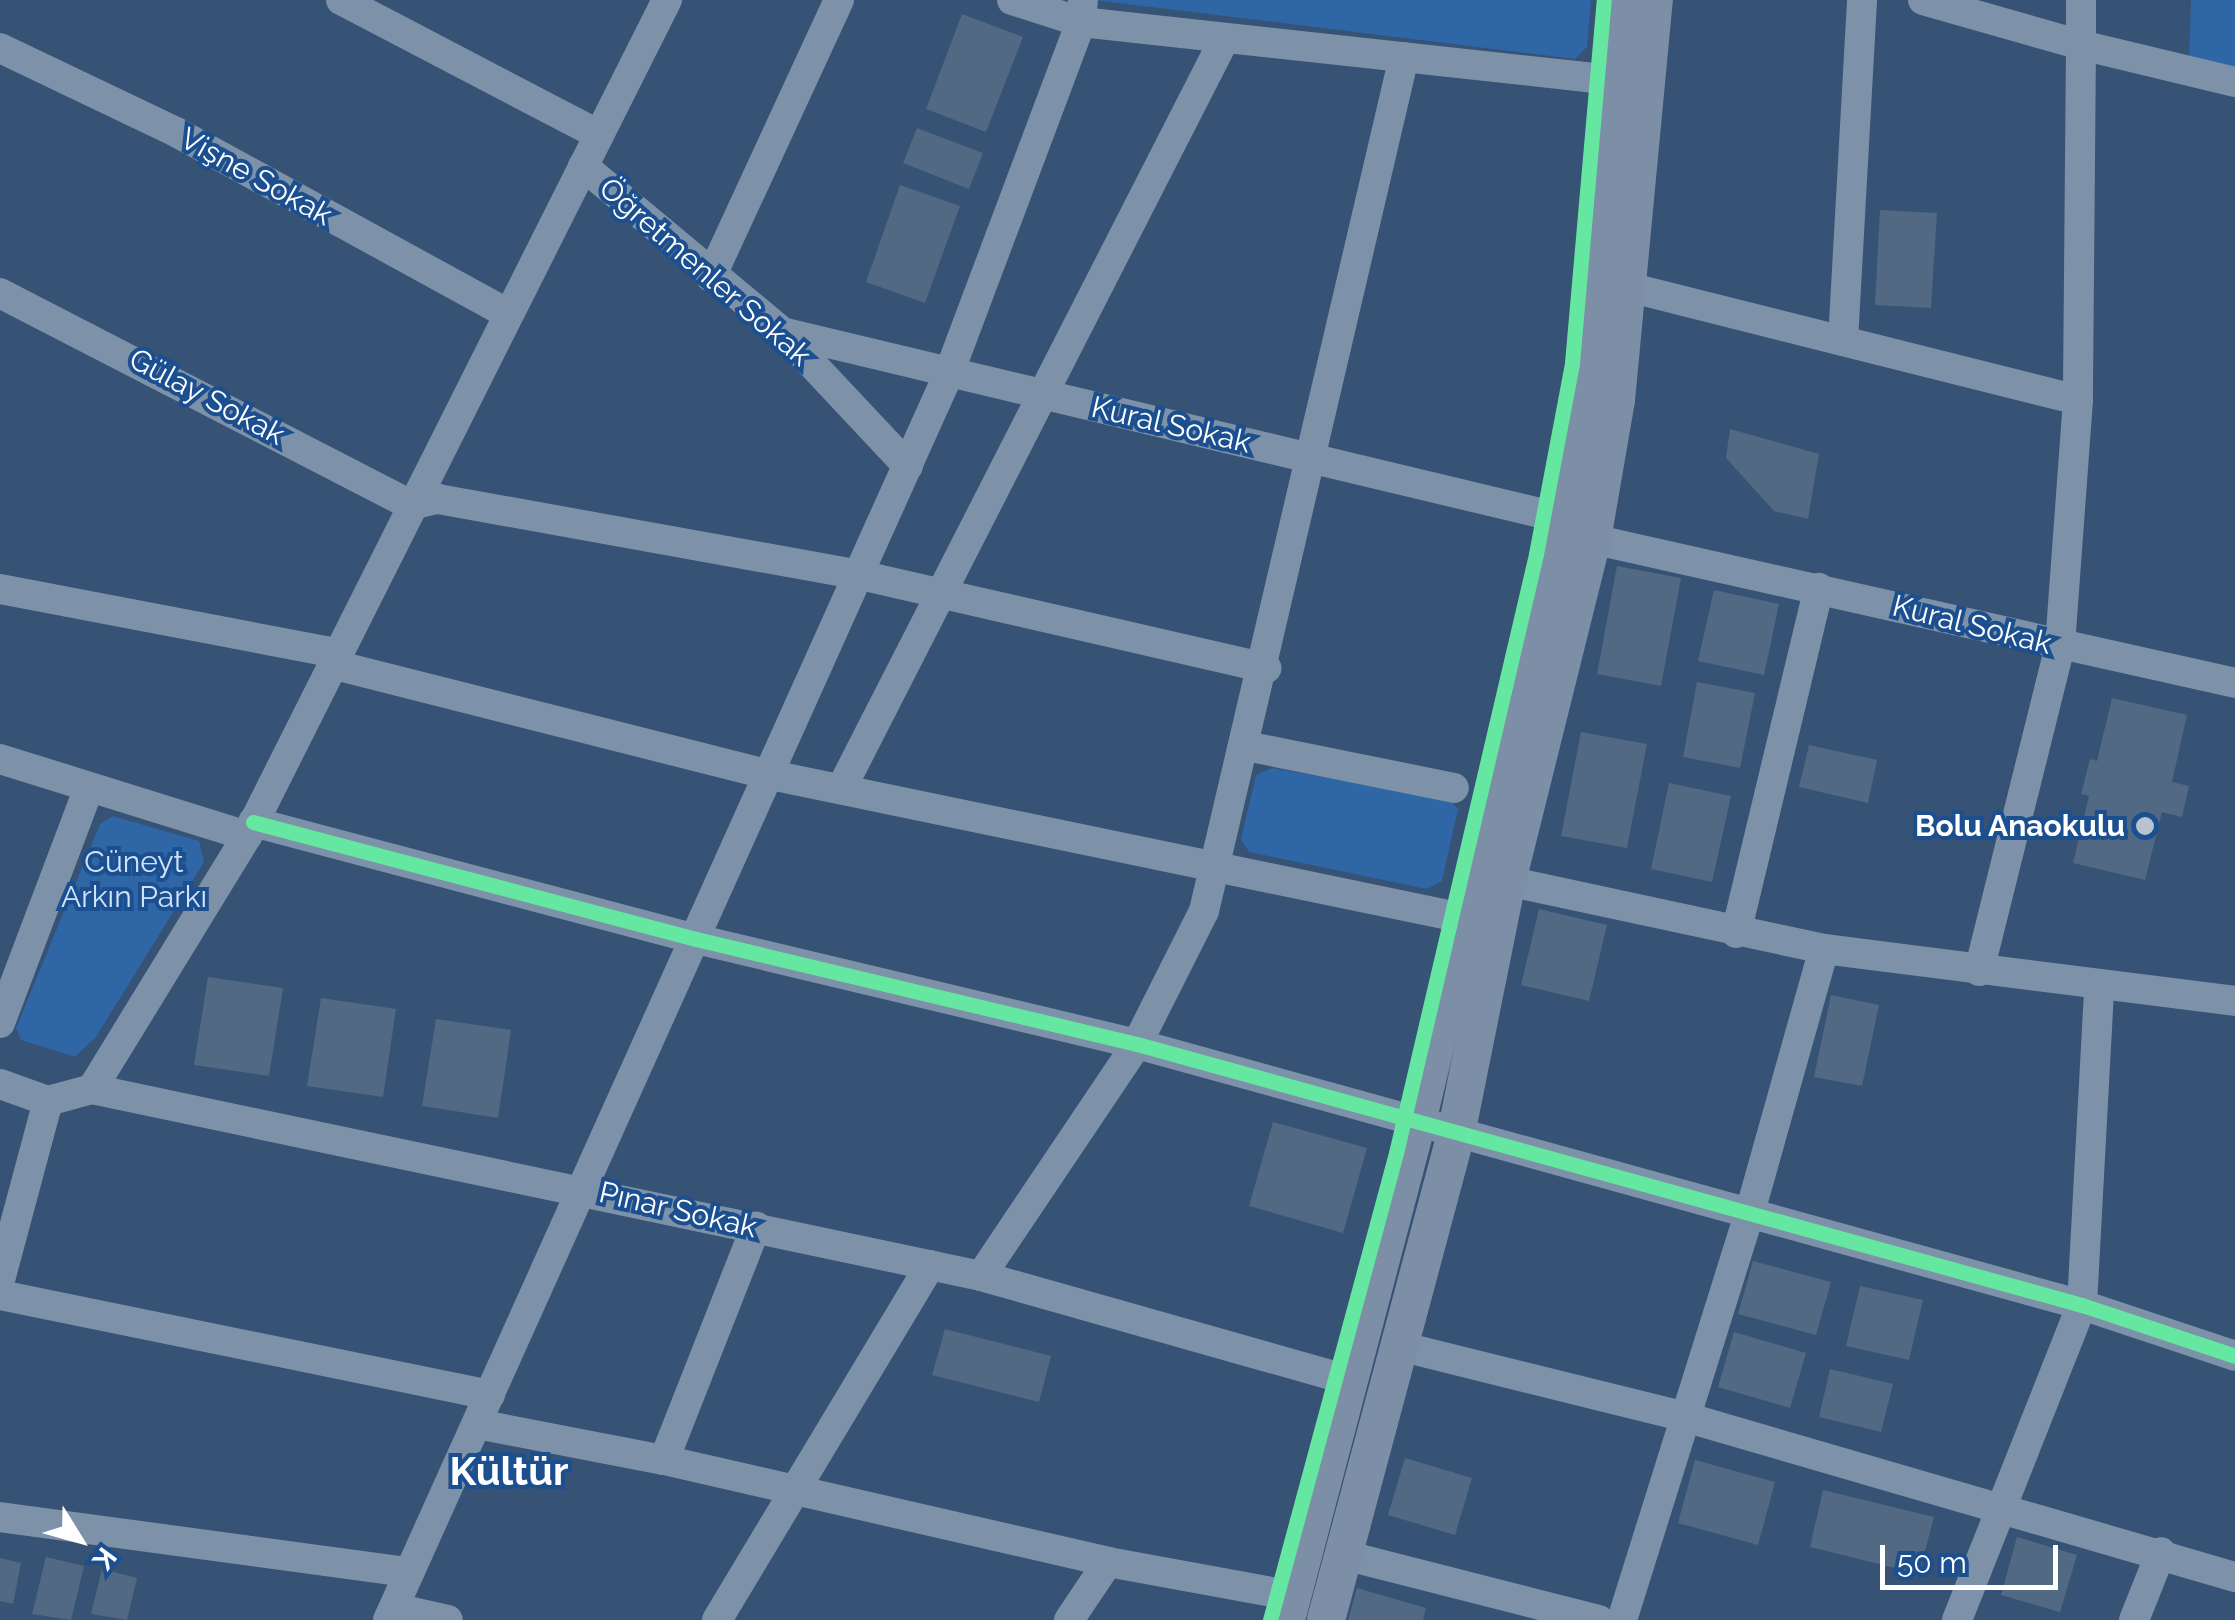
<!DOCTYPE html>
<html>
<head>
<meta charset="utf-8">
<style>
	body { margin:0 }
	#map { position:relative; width:2235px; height:1620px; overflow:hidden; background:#365274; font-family:Raleway,sans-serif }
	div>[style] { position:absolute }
	.green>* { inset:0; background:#2f66a5 }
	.building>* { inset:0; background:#526984 }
	.minor>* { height:30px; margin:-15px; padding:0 15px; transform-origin:15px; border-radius:15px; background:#7d92a8 }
	.major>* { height:38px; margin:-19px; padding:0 19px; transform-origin:19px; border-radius:19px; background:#7d8ea7 }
	.cycleway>* { height:15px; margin:-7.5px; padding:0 7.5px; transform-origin:7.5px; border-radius:7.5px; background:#66e7a1 }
	.dots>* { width:28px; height:28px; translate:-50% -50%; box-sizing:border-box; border:5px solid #1b4f8f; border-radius:50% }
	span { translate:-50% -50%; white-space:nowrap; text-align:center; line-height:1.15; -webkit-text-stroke:8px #1b4f8f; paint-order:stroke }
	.street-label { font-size:30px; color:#fff }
	.poi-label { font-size:30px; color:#fff; font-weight:700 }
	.right { translate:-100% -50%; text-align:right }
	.park-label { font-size:30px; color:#cfe3fa }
	.district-label { font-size:40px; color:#fff; font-weight:700 }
	.north { position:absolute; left:30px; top:1490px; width:100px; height:100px; -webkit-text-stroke:8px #1b4f8f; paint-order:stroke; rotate:127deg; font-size:28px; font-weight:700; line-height:40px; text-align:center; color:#fff }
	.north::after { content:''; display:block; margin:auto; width:35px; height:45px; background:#fff; clip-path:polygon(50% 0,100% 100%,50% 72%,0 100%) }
	.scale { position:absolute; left:1880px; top:1545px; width:178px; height:45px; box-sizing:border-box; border:5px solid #fff; border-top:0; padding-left:12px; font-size:30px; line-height:35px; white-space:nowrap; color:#fff; -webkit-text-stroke:8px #1b4f8f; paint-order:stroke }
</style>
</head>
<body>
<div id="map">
	<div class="green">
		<i style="clip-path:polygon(1094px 0,1591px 0,1587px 47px,1575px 59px)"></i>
		<i style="clip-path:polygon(2191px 0,2235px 0,2235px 69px,2189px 59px)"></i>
		<i style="clip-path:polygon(1272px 768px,1449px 799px,1458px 809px,1442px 881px,1427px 889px,1249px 852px,1241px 839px,1256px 775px)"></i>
		<i style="clip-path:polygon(113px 816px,199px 841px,204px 862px,96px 1037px,75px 1057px,21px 1040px,16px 1028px,100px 824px)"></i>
	</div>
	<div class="building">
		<i style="clip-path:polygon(962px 14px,1023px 37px,986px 132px,926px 109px)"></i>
		<i style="clip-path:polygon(917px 128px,983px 153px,969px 189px,903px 163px)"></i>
		<i style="clip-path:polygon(900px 185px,960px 206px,925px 303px,866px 282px)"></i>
		<i style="clip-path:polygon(1880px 210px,1937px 213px,1931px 308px,1875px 305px)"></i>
		<i style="clip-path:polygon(1730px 429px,1819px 454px,1808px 519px,1774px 511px,1726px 458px)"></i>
		<i style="clip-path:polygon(1617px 566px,1681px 578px,1661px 686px,1597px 674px)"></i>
		<i style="clip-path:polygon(1714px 590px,1779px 604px,1764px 675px,1698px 661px)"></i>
		<i style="clip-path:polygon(1697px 682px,1755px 693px,1740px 768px,1683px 757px)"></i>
		<i style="clip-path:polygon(2112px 698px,2187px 715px,2172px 782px,2189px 786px,2182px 817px,2162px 812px,2145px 880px,2073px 863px,2089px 796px,2081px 794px,2090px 759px,2097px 761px)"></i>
		<i style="clip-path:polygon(1581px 732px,1647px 744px,1627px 848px,1561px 836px)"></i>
		<i style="clip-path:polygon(1809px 745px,1877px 760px,1868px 803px,1799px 787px)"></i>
		<i style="clip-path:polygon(1669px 783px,1731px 796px,1712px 882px,1651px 869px)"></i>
		<i style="clip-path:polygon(1539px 909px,1607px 925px,1589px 1001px,1521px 985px)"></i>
		<i style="clip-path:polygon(208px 977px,283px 988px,269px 1076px,194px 1065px)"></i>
		<i style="clip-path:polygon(1831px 995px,1879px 1005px,1862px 1086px,1814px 1077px)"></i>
		<i style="clip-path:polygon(321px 998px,396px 1009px,383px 1097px,307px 1086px)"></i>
		<i style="clip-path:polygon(436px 1019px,511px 1030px,498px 1118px,422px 1106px)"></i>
		<i style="clip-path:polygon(1273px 1122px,1367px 1148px,1343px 1233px,1249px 1206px)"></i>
		<i style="clip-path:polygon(1753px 1261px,1831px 1282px,1816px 1335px,1738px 1314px)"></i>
		<i style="clip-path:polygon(1860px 1286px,1923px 1300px,1909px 1360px,1846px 1346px)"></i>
		<i style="clip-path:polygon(945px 1329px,1051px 1356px,1039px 1402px,932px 1375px)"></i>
		<i style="clip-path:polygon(1734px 1332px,1806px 1353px,1790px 1408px,1718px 1387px)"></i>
		<i style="clip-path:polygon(1830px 1369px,1893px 1384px,1881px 1432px,1819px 1417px)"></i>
		<i style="clip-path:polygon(1405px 1458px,1472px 1478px,1455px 1535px,1388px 1515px)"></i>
		<i style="clip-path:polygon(1695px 1460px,1775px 1482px,1758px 1545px,1678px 1523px)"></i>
		<i style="clip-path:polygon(1823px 1490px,1934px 1517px,1919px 1574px,1810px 1547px)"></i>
		<i style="clip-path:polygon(2017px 1537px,2077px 1555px,2060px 1612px,2001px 1595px)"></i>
		<i style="clip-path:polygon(46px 1557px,84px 1566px,71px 1620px,32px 1614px)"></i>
		<i style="clip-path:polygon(0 1558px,21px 1563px,13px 1604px,0 1601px)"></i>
		<i style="clip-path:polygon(102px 1569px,137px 1578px,127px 1620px,91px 1614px)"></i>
		<i style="clip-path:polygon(1357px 1588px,1426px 1608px,1423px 1620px,1348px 1620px)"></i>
	</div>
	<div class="minor">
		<i style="left:341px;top:0;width:291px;rotate:27.6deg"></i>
		<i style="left:1012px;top:0;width:72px;rotate:17.7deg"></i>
		<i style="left:1081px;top:22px;width:535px;rotate:6.22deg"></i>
		<i style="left:1923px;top:0;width:164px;rotate:15.9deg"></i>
		<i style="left:2081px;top:45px;width:355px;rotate:90.5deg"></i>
		<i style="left:2078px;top:400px;width:247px;rotate:94.2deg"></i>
		<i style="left:2060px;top:646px;width:335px;rotate:104deg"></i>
		<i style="left:2081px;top:0;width:45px;rotate:90deg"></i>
		<i style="left:2081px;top:45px;width:158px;rotate:13.5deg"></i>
		<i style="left:0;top:48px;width:195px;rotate:25.5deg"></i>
		<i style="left:176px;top:132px;width:379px;rotate:28.7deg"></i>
		<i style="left:583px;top:166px;width:259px;rotate:39.8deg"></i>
		<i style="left:782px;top:332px;width:184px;rotate:46.8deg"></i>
		<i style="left:711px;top:277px;width:305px;rotate:-65.2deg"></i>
		<i style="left:1628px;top:287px;width:464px;rotate:14.1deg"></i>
		<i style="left:0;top:293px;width:462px;rotate:27.3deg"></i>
		<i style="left:411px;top:505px;width:28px;rotate:-13deg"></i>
		<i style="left:438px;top:499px;width:429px;rotate:10.2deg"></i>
		<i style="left:860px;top:575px;width:417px;rotate:12.9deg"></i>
		<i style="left:782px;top:332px;width:801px;rotate:13.43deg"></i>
		<i style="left:1843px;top:341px;width:342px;rotate:-86.8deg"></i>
		<i style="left:1592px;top:539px;width:659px;rotate:12.62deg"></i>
		<i style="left:0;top:589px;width:342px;rotate:10.8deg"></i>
		<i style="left:331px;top:664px;width:454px;rotate:14.2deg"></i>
		<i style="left:771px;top:775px;width:707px;rotate:11.68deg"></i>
		<i style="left:1246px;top:746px;width:212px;rotate:11.4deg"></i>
		<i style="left:0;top:759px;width:259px;rotate:17.3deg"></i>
		<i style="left:841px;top:789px;width:843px;rotate:-62.92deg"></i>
		<i style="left:253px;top:822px;width:458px;rotate:14.8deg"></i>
		<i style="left:696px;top:939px;width:453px;rotate:13.4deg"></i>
		<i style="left:1137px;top:1044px;width:980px;rotate:15.44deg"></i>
		<i style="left:2082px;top:1305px;width:161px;rotate:18.4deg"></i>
		<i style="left:1507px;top:881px;width:324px;rotate:12.1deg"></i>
		<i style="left:1824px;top:949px;width:414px;rotate:7.2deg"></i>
		<i style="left:1736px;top:933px;width:355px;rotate:-76.5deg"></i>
		<i style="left:0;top:1023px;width:251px;rotate:-69.3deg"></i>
		<i style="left:0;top:1084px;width:51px;rotate:19.5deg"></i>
		<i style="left:48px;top:1101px;width:46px;rotate:-15.3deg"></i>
		<i style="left:92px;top:1089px;width:908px;rotate:11.88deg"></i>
		<i style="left:981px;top:1276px;width:386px;rotate:15.8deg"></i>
		<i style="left:92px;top:1089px;width:297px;rotate:-58.5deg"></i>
		<i style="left:247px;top:836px;width:936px;rotate:-63.33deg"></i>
		<i style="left:981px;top:1276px;width:280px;rotate:-56.1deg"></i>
		<i style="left:1137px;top:1044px;width:149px;rotate:-63.3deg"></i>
		<i style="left:1204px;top:911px;width:877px;rotate:-76.82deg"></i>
		<i style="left:0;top:1280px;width:185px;rotate:-75deg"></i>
		<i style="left:0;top:1295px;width:500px;rotate:11.53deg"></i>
		<i style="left:1399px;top:1346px;width:295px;rotate:13.9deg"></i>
		<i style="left:1685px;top:1417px;width:573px;rotate:16.22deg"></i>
		<i style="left:477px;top:1424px;width:190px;rotate:10.9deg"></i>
		<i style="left:664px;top:1460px;width:456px;rotate:12.9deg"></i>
		<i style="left:1108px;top:1562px;width:188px;rotate:10.4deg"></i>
		<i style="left:664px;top:1460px;width:251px;rotate:-68.5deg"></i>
		<i style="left:0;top:1517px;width:413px;rotate:7.7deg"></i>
		<i style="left:1344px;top:1555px;width:263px;rotate:14.3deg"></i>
		<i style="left:394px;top:1608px;width:55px;rotate:12.5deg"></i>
		<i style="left:388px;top:1620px;width:1367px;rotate:-65.78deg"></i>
		<i style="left:949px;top:373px;width:375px;rotate:-69.4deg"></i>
		<i style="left:1081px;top:22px;width:22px;rotate:-85deg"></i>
		<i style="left:717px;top:1620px;width:414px;rotate:-59deg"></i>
		<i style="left:1069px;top:1620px;width:70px;rotate:-56.1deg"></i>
		<i style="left:1622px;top:1620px;width:428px;rotate:-72.6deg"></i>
		<i style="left:1750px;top:1212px;width:273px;rotate:-74.3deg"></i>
		<i style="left:1957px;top:1620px;width:339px;rotate:-68.4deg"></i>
		<i style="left:2082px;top:1305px;width:319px;rotate:-86.9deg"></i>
		<i style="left:2134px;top:1620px;width:73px;rotate:-68.3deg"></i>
	</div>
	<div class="major">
		<i style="left:1286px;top:1620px;width:515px;rotate:-75.26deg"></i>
		<i style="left:1417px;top:1122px;width:621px;rotate:-76.59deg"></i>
		<i style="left:1561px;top:518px;width:121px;rotate:-80.5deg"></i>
		<i style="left:1581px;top:399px;width:401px;rotate:-84.6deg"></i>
		<i style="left:1326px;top:1620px;width:503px;rotate:-75.02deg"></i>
		<i style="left:1456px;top:1134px;width:258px;rotate:-78.6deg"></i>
		<i style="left:1507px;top:881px;width:352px;rotate:-76deg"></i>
		<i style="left:1592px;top:539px;width:141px;rotate:-80.2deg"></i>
		<i style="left:1616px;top:400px;width:402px;rotate:-84.6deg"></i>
	</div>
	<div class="cycleway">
		<i style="left:253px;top:822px;width:458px;rotate:14.8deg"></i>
		<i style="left:696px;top:939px;width:453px;rotate:13.4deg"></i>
		<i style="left:1137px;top:1044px;width:980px;rotate:15.44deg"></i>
		<i style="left:2082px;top:1305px;width:161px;rotate:18.4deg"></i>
		<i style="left:1270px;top:1620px;width:484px;rotate:-74.9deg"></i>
		<i style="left:1396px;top:1153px;width:615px;rotate:-76.84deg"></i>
		<i style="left:1536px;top:554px;width:194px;rotate:-79.3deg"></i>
		<i style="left:1572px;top:363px;width:364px;rotate:-85deg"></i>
	</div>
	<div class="dots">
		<i style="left:2145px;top:826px;background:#b9c2ce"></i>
	</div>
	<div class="street-label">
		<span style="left:256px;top:177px;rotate:29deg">Vişne Sokak</span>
		<span style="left:705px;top:272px;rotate:41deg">Öğretmenler Sokak</span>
		<span style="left:207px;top:397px;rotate:28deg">Gülay Sokak</span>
		<span style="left:1171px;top:425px;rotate:13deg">Kural Sokak</span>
		<span style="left:1972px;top:625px;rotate:14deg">Kural Sokak</span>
		<span style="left:678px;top:1210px;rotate:13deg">Pınar Sokak</span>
	</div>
	<div class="poi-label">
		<span class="right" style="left:2125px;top:826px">Bolu Anaokulu</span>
	</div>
	<div class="park-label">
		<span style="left:134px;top:879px">Cüneyt<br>Arkın Parkı</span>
	</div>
	<div class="district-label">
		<span style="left:509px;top:1471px">Kültür</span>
	</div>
	<div class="north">K</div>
	<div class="scale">50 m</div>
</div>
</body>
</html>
